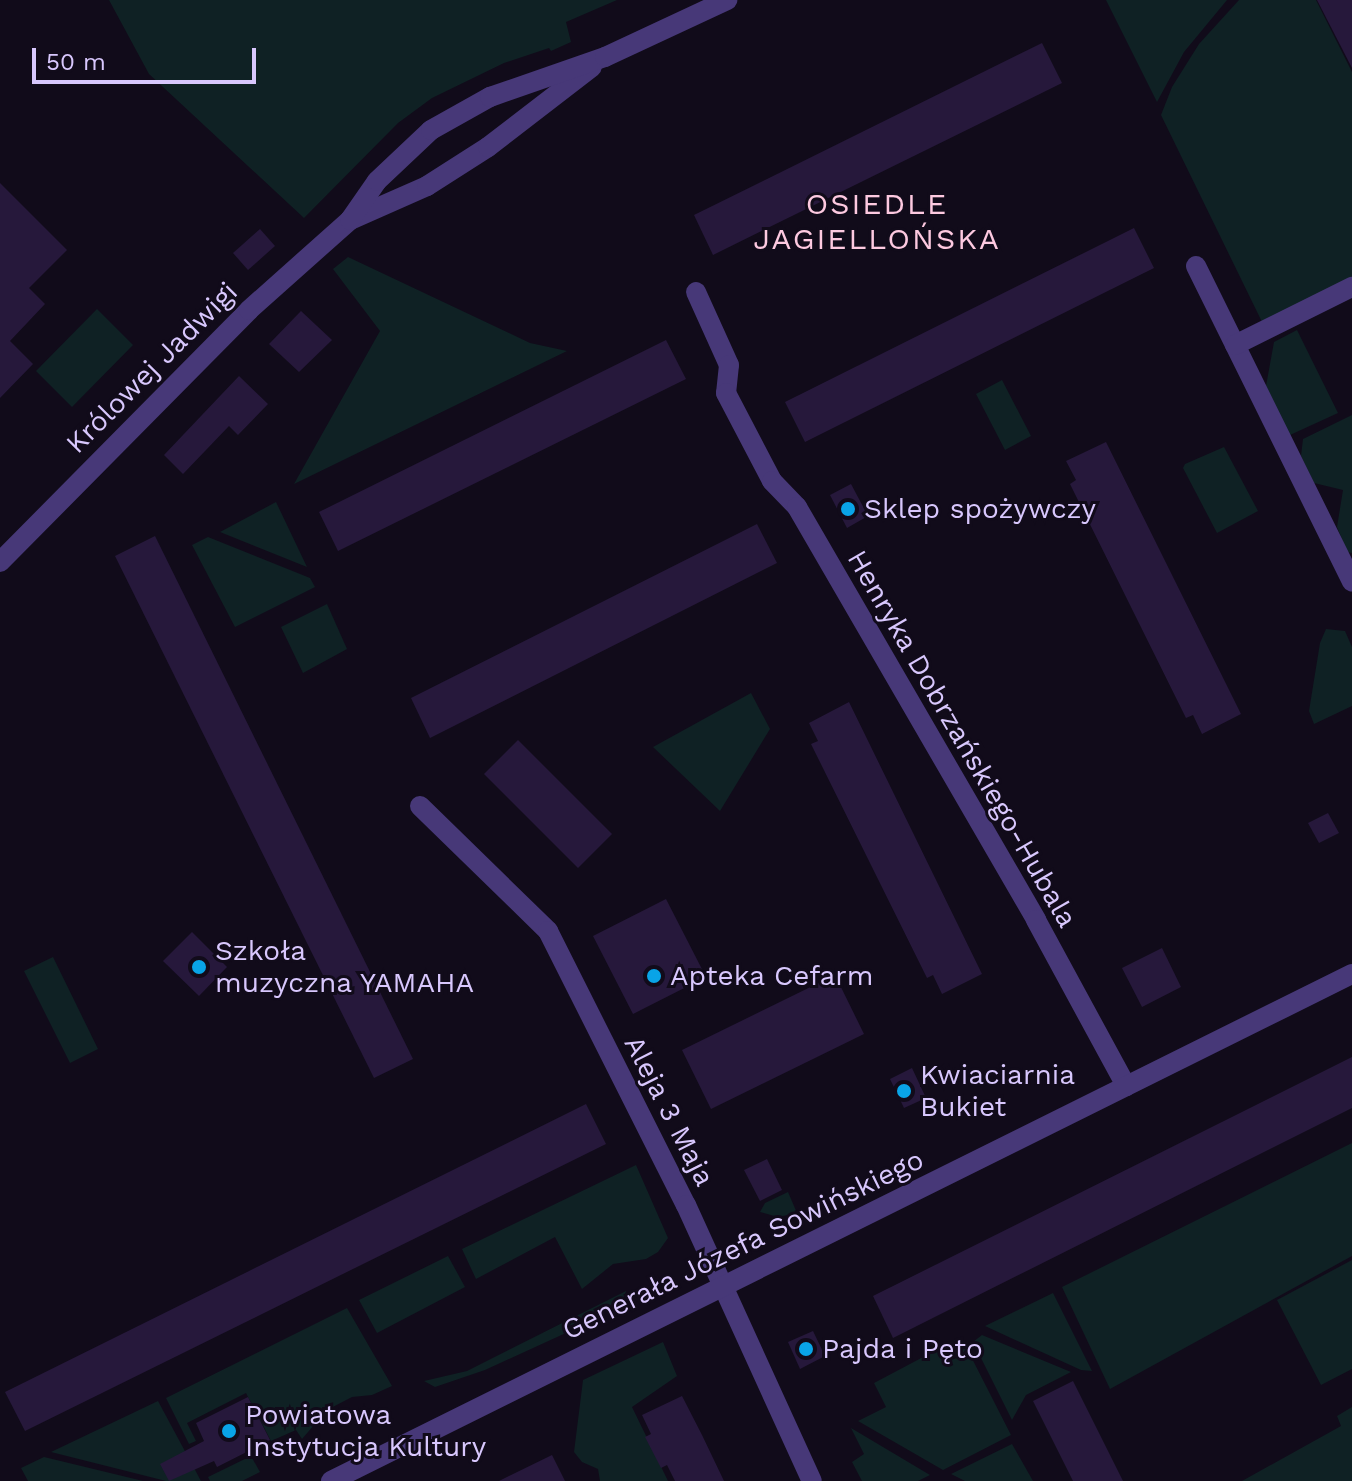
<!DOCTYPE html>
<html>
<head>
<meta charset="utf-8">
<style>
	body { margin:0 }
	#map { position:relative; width:1352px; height:1481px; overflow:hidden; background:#110b1a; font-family:"Work Sans",sans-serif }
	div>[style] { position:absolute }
	.green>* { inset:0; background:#0f2124 }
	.building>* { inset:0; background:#26183b }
	.minor>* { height:20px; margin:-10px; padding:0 10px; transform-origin:10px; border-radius:10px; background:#473878 }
	.dots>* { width:22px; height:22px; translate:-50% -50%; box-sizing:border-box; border:4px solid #110b1a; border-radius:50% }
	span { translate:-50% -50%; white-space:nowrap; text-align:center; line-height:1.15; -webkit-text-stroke:6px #110b1a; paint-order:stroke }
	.street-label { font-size:28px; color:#d8c7fd }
	.poi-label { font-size:28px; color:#d8c7fd }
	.left { translate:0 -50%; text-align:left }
	.neighbourhood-label { font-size:30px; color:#fdc9e0; letter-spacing:2px }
	.scale { position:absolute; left:32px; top:48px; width:224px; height:36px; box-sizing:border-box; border:4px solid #d8c7fd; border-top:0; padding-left:10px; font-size:24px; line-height:28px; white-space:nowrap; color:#d8c7fd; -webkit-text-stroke:6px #110b1a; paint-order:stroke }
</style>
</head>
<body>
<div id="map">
	<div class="green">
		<i style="clip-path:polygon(109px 0,617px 0,566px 22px,571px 42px,551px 51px,549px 48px,504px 63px,432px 98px,398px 123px,304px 218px,149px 74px)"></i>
		<i style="clip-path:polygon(1106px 0,1227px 0,1184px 52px,1157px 102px)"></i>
		<i style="clip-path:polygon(1239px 0,1316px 0,1352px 72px,1352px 280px,1263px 324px,1161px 115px,1172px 87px,1199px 44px)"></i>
		<i style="clip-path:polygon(348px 257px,530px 343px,567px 351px,294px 484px,380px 331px,333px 269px)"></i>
		<i style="clip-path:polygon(97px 309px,133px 345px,72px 407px,36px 371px)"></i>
		<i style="clip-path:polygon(1297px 330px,1338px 413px,1290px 435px,1266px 386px,1274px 342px)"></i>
		<i style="clip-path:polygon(1002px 380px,1031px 436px,1005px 450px,976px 394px)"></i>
		<i style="clip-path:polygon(1352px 415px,1352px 553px,1347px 552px,1337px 527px,1343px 490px,1314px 483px,1301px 456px,1303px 439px)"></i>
		<i style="clip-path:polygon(1224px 447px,1258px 511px,1217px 533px,1183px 468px,1185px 464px)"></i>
		<i style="clip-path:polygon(276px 502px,307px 567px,220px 532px)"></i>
		<i style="clip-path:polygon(208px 537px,310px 578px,315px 587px,235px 627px,192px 545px)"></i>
		<i style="clip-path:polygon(327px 604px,347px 649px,303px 673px,281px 627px)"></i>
		<i style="clip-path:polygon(1326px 629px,1345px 631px,1352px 647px,1352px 706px,1314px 724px,1309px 711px,1320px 643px)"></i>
		<i style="clip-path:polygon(751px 693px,770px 729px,720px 811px,653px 747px)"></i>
		<i style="clip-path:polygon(53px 957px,98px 1049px,70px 1063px,24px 971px)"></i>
		<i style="clip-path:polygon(1352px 1143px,1352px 1256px,1110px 1389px,1062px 1287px)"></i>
		<i style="clip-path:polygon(636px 1165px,668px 1238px,658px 1252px,646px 1259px,613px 1264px,582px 1289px,555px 1237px,476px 1279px,462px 1249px)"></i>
		<i style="clip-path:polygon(788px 1192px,797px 1213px,778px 1217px,760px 1212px,765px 1203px)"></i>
		<i style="clip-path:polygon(448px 1256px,465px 1287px,377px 1333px,359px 1300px)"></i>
		<i style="clip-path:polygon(1352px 1260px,1352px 1369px,1321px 1385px,1277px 1300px)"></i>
		<i style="clip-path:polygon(626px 1291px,624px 1298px,568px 1332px,485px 1370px,435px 1387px,424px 1381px,467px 1371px)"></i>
		<i style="clip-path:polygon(1053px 1293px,1092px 1371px,1081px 1370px,985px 1326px)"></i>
		<i style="clip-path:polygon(347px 1308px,392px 1386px,372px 1395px,352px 1397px,327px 1410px,302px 1439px,296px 1430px,271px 1441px,246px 1393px,187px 1423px,196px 1441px,189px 1444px,166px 1398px)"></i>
		<i style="clip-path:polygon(982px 1335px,1071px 1372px,1026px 1395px,1012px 1420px,973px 1342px)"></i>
		<i style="clip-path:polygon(961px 1337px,1011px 1435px,943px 1470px,858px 1421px,886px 1407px,874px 1383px)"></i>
		<i style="clip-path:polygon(663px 1342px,677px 1376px,632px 1407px,668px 1481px,600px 1481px,598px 1469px,582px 1462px,574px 1452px,583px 1380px)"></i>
		<i style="clip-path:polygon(158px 1401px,201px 1481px,166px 1481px,51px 1452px)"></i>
		<i style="clip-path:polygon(1352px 1407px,1352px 1481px,1242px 1481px,1341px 1426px,1337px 1416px)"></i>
		<i style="clip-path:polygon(851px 1428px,930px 1475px,918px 1481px,862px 1481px,852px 1462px,864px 1454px)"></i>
		<i style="clip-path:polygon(1012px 1444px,1033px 1481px,965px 1481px,951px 1474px)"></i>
		<i style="clip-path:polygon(251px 1456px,260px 1472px,242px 1481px,210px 1481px,208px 1477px)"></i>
		<i style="clip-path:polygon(44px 1457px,143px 1481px,28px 1481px,21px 1468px)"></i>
	</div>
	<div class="building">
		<i style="clip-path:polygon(1317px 0,1352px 0,1352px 68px)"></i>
		<i style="clip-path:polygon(1042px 43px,1062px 83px,713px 255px,694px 215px)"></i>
		<i style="clip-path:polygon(0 183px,67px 250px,29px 288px,45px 304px,10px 341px,33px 364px,0 398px)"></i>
		<i style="clip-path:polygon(1134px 228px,1154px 268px,805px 442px,785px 402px)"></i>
		<i style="clip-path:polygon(260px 229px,275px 246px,248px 270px,233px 253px)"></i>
		<i style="clip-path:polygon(301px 311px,332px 340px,299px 372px,269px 344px)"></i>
		<i style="clip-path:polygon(666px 340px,686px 379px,338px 551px,319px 512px)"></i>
		<i style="clip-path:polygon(239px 376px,268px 404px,238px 435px,229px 426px,183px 474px,164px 455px)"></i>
		<i style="clip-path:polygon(1106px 442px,1241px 714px,1202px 734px,1193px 715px,1186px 718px,1070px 484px,1076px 480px,1066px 461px)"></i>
		<i style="clip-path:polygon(851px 484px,868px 516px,847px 528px,830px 495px)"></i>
		<i style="clip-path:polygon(757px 524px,777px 563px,430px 738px,411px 698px)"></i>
		<i style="clip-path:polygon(155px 536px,413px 1059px,374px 1078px,115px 556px)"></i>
		<i style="clip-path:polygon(849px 702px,982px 974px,942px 994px,933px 975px,927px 978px,811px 744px,818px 741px,809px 723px)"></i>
		<i style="clip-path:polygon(518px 740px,612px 834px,578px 868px,484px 774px)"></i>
		<i style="clip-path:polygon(1328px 813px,1339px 833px,1319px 843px,1308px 823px)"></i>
		<i style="clip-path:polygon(666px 899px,706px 977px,633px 1014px,593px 936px)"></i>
		<i style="clip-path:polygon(192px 932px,227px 967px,199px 996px,163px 961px)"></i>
		<i style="clip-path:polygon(1162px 948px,1181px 987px,1142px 1007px,1122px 968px)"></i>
		<i style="clip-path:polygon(835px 975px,864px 1034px,711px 1109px,682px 1050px)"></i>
		<i style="clip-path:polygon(1352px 1057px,1352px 1108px,893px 1338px,873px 1296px)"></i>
		<i style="clip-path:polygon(912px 1068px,926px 1098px,904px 1108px,890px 1079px)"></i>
		<i style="clip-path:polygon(586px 1104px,606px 1144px,25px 1431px,5px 1392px)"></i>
		<i style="clip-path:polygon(767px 1159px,782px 1190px,760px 1201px,744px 1170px)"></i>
		<i style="clip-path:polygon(813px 1331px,825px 1356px,800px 1369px,788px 1342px)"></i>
		<i style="clip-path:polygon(1073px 1381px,1123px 1481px,1073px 1481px,1033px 1401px)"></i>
		<i style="clip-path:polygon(682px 1396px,702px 1435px,724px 1481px,675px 1481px,667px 1465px,661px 1468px,645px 1437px,651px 1434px,642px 1415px)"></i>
		<i style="clip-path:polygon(248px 1397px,270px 1440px,217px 1467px,214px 1461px,169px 1481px,160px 1464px,204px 1441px,196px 1423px)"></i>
		<i style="clip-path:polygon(552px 1455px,565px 1481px,499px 1481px)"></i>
	</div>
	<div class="minor">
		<i style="left:350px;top:220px;width:84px;rotate:-23.8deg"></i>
		<i style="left:427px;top:186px;width:72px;rotate:-32.6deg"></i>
		<i style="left:488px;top:147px;width:131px;rotate:-37.6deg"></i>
		<i style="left:1196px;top:266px;width:352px;rotate:63.7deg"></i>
		<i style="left:696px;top:292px;width:80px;rotate:65.7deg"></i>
		<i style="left:729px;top:365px;width:28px;rotate:96deg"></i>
		<i style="left:726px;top:393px;width:99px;rotate:62.4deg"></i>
		<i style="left:772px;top:481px;width:36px;rotate:46deg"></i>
		<i style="left:797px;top:507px;width:477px;rotate:59.9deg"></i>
		<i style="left:1036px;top:920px;width:189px;rotate:61.5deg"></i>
		<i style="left:1235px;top:345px;width:131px;rotate:-26.4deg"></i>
		<i style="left:0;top:562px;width:354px;rotate:-45.3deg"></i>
		<i style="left:249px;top:310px;width:135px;rotate:-41.7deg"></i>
		<i style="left:350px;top:220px;width:47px;rotate:-55.3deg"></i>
		<i style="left:377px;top:181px;width:74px;rotate:-43.4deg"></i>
		<i style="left:431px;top:130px;width:68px;rotate:-29.2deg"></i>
		<i style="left:490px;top:97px;width:122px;rotate:-19.2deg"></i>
		<i style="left:605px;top:57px;width:135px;rotate:-25deg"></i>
		<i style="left:420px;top:806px;width:179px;rotate:44.3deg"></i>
		<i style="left:548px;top:931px;width:307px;rotate:63.3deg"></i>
		<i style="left:686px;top:1205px;width:303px;rotate:65.5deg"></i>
		<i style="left:331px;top:1481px;width:1140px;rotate:-26.41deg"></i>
	</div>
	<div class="dots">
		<i style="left:848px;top:509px;background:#09a4e7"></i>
		<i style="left:199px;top:967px;background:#09a4e7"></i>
		<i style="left:654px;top:976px;background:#09a4e7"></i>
		<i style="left:904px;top:1091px;background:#09a4e7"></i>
		<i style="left:806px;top:1349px;background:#09a4e7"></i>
		<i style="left:229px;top:1431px;background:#09a4e7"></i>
	</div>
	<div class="street-label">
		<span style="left:152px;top:368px;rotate:-45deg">Królowej Jadwigi</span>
		<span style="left:962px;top:739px;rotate:60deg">Henryka Dobrzańskiego-Hubala</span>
		<span style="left:669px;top:1111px;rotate:63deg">Aleja 3 Maja</span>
		<span style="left:743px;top:1245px;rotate:-26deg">Generała Józefa Sowińskiego</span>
	</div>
	<div class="poi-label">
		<span class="left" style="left:864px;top:509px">Sklep spożywczy</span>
		<span class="left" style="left:215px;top:967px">Szkoła<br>muzyczna YAMAHA</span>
		<span class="left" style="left:670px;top:976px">Apteka Cefarm</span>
		<span class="left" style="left:920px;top:1091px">Kwiaciarnia<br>Bukiet</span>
		<span class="left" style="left:822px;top:1349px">Pajda i Pęto</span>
		<span class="left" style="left:245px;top:1431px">Powiatowa<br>Instytucja Kultury</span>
	</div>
	<div class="neighbourhood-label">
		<span style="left:877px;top:221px">OSIEDLE<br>JAGIELLOŃSKA</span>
	</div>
	<div class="scale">50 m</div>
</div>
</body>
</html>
